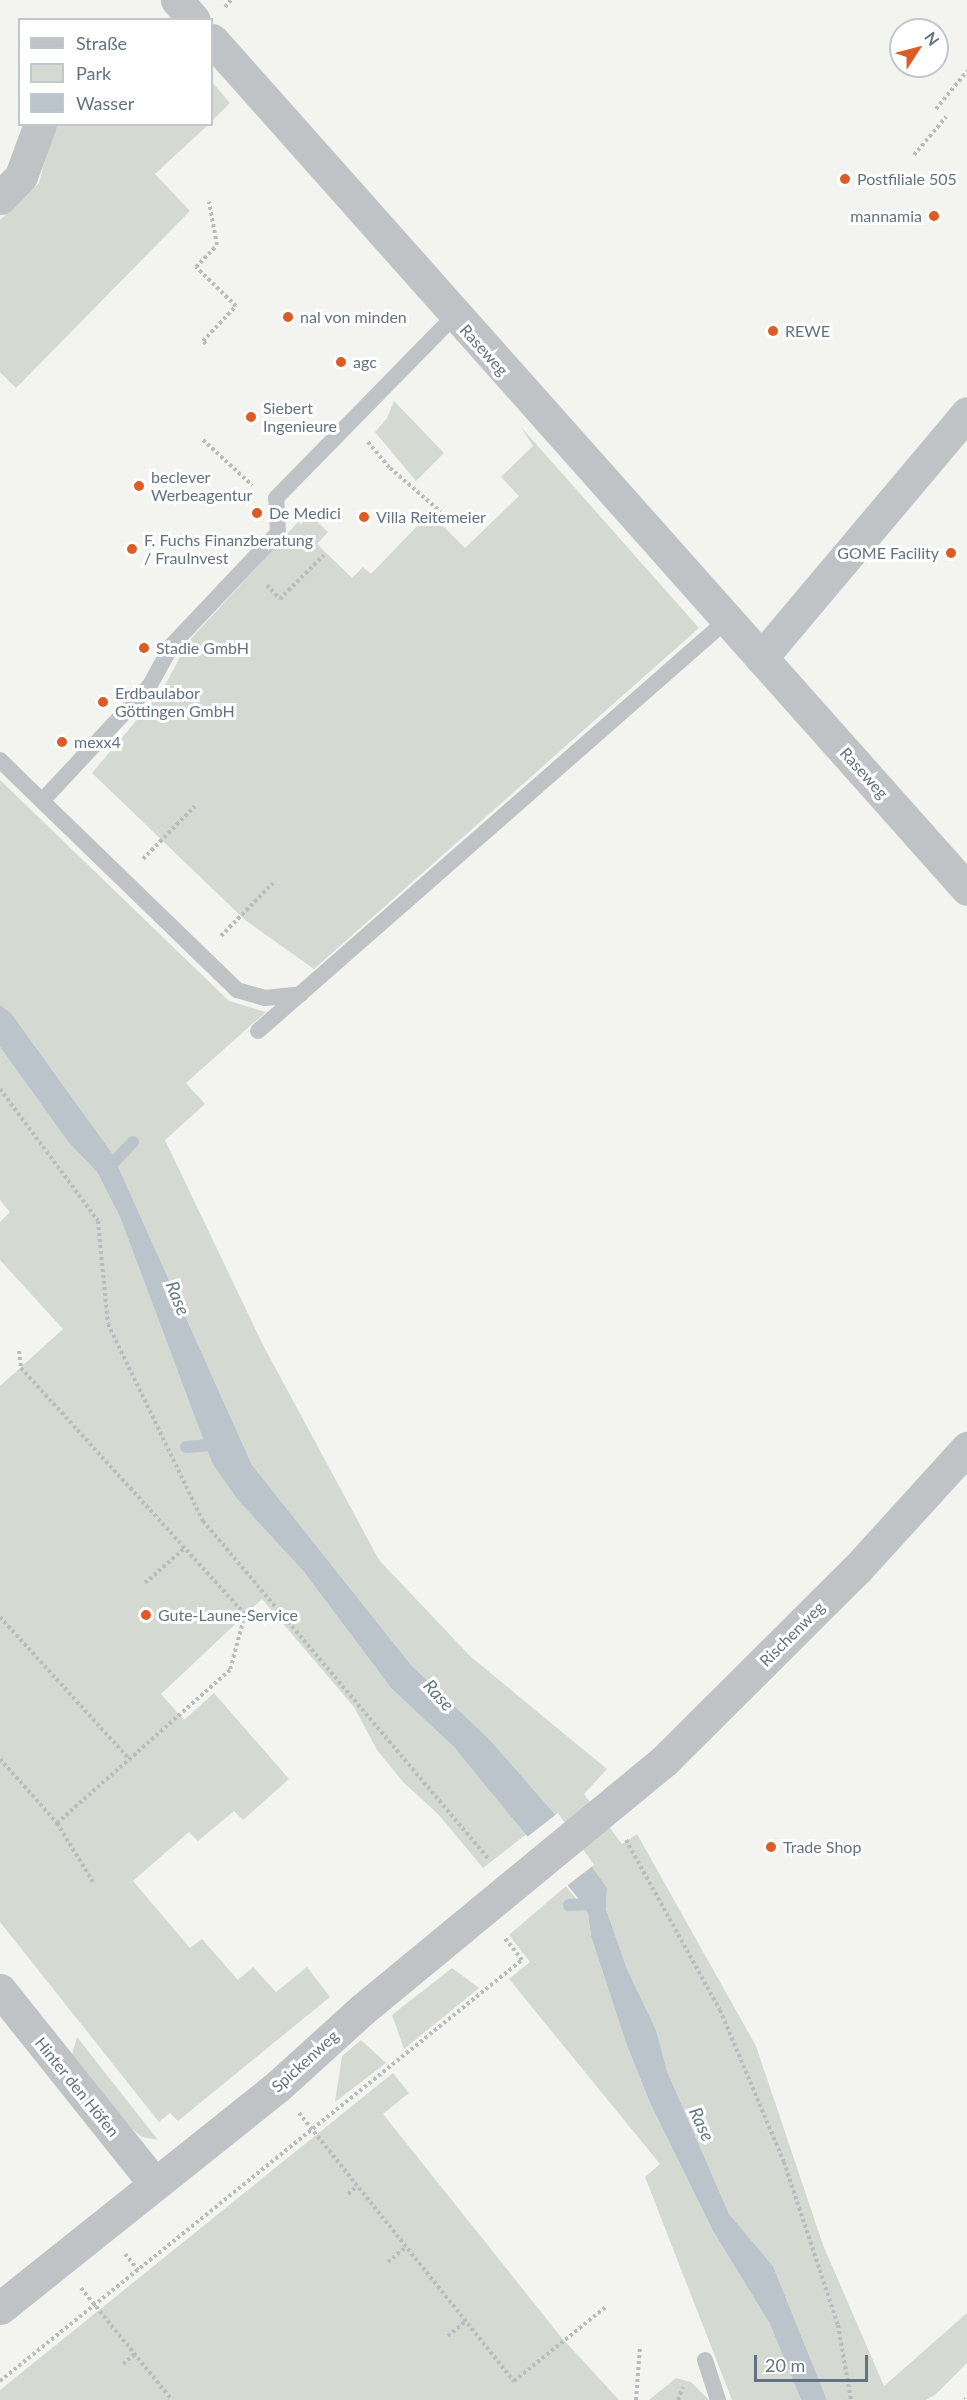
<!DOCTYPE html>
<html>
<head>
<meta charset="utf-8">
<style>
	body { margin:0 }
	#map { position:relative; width:967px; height:2400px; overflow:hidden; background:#f3f4ef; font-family:Lato,sans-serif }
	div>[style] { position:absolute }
	.green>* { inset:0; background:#d4dad1 }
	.water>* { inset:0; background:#bac4ca }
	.pier>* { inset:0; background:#f3f4ef }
	.stream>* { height:12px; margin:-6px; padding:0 6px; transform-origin:6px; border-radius:6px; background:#bac4ca }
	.path>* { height:4px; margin-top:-2px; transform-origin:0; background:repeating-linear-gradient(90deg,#b9bbbd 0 3px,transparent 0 6px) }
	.service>* { height:16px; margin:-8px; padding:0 8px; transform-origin:8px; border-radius:8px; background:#bfc3c6 }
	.minor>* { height:33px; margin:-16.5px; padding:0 16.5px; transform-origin:16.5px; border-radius:16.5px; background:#bfc3c6 }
	.rail>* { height:7px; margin-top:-3.5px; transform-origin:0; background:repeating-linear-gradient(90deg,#fff 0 14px,#a0a5ab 0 28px); box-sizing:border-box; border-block:2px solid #a0a5ab }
	.dots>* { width:16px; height:16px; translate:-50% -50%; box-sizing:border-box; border:3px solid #fff; border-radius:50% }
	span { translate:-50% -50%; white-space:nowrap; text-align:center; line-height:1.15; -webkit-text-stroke:6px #fff; paint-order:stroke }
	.poi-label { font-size:16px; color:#637280 }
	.left { translate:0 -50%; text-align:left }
	.right { translate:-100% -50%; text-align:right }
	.street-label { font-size:16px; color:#637280 }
	.water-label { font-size:18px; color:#637a85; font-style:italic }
	.legend { position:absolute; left:18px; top:18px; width:195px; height:108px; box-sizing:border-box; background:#fff; border:2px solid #c1c7cc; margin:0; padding:8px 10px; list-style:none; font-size:18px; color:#637280 }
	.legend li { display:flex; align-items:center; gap:12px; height:30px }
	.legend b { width:30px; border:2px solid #c1c7cc }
	.north { position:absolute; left:889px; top:18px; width:60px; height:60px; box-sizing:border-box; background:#fff; border:2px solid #c1c7cc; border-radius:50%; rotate:54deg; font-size:16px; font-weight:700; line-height:24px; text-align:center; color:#637280 }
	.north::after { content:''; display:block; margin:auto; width:21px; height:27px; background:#de5b25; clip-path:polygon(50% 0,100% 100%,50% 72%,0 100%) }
	.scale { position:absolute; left:754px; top:2355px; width:114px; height:27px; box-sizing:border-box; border:3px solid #637280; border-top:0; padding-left:8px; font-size:18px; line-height:21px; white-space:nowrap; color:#637280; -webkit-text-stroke:4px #fff; paint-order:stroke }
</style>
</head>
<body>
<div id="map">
	<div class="green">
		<i style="clip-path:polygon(212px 82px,230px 103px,212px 121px)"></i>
		<i style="clip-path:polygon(53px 125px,208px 125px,155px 174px,190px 211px,16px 388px,0 372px,0 220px,39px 183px)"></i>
		<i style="clip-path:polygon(394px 401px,444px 453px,416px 481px,375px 432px,387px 418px)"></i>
		<i style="clip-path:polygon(521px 427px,699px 628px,314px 969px,245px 920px,92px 773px,163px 689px,188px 642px,307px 512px,328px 532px,317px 544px,352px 578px,363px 567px,371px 574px,422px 521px,427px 510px,465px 548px,519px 496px,501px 477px,533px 446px)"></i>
		<i style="clip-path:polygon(0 780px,229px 1001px,266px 1012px,186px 1083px,205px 1104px,165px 1140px,263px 1345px,379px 1560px,471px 1657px,607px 1769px,584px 1794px,622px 1844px,637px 1834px,756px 2046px,823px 2245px,884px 2386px,967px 2313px,967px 2363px,936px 2394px,926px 2400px,827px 2400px,773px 2266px,729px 2214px,667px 2071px,656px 2030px,627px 1969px,606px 1909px,607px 1888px,553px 1812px,490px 1740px,411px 1665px,252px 1465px,112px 1153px,11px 1013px,0 1005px)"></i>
		<i style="clip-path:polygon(0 1047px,69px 1143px,97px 1172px,120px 1217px,212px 1463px,237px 1499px,304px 1572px,391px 1688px,454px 1747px,528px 1833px,483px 1868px,438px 1814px,403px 1782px,377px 1750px,354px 1707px,262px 1599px,161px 1694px,184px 1720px,214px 1693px,289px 1779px,243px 1820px,234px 1811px,198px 1841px,189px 1832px,133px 1881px,190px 1948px,202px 1939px,238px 1980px,253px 1967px,276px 1992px,307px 1967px,330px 1997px,178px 2121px,170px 2113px,159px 2122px,0 1922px,0 1386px,63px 1329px,0 1260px,0 1222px,10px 1212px,0 1200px)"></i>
		<i style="clip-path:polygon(566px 1886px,588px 1914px,591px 1936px,626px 2043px,650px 2103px,713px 2231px,770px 2324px,801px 2400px,732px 2400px,645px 2177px,660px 2164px,509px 1979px,530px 1962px,509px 1935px)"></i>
		<i style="clip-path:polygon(452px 1968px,479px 1988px,404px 2049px,392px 2015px)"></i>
		<i style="clip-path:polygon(77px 2037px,158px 2140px,142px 2137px,132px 2129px,72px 2054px)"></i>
		<i style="clip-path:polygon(361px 2040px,386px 2063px,335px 2102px,342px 2056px)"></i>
		<i style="clip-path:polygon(393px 2073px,409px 2093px,383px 2114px,561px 2337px,619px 2400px,0 2400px,0 2390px)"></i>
		<i style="clip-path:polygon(676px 2378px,691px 2382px,709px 2400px,649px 2400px)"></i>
	</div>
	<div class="water">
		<i style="clip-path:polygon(0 1005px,11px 1013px,112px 1153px,252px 1465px,411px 1665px,490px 1740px,553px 1812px,607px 1888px,606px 1909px,627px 1969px,656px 2030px,667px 2071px,729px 2214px,773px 2266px,827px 2400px,801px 2400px,770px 2324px,713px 2231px,650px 2103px,626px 2043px,591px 1936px,588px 1914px,578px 1898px,454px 1747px,391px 1688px,304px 1572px,237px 1499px,212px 1463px,120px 1217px,97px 1172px,69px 1143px,0 1047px)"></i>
	</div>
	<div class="pier">
		<i style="clip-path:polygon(558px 1813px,594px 1865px,564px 1888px,527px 1837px)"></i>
	</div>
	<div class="stream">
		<i style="left:106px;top:1170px;width:39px;rotate:-46deg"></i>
		<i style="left:186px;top:1447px;width:32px;rotate:-5deg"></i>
		<i style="left:569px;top:1905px;width:21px;rotate:-3deg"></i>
	</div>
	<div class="path">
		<i style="left:225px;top:7px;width:9px;rotate:-49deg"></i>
		<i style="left:936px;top:109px;width:49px;rotate:-50.8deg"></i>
		<i style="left:914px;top:155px;width:50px;rotate:-49.9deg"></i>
		<i style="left:206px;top:344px;width:4px;rotate:-135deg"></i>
		<i style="left:203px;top:341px;width:48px;rotate:-46.7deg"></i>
		<i style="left:236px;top:306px;width:56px;rotate:-135.7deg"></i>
		<i style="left:196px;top:267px;width:30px;rotate:-46deg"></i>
		<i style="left:217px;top:245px;width:44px;rotate:-100.5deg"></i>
		<i style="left:203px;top:440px;width:67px;rotate:42.6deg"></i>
		<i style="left:368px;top:442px;width:34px;rotate:50deg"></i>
		<i style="left:390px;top:468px;width:67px;rotate:40.8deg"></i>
		<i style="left:267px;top:585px;width:19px;rotate:47deg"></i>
		<i style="left:280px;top:599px;width:62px;rotate:-45deg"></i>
		<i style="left:143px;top:859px;width:74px;rotate:-45.5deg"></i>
		<i style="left:221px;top:936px;width:74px;rotate:-45.5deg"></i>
		<i style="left:0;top:1089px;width:164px;rotate:53.4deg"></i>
		<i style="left:98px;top:1221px;width:103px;rotate:84.5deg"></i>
		<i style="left:108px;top:1324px;width:219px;rotate:64.3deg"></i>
		<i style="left:203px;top:1521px;width:443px;rotate:49.8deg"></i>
		<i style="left:19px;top:1351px;width:17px;rotate:83deg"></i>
		<i style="left:21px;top:1368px;width:333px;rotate:47.7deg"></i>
		<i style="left:245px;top:1614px;width:58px;rotate:105deg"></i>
		<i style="left:230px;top:1670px;width:231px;rotate:138.5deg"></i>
		<i style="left:145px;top:1583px;width:53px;rotate:-41.2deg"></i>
		<i style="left:0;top:1617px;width:192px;rotate:47.7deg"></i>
		<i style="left:0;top:1759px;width:86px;rotate:48.3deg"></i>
		<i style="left:57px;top:1823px;width:69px;rotate:58.6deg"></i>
		<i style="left:626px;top:1840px;width:194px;rotate:61.1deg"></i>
		<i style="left:720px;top:2010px;width:165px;rotate:67.2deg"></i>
		<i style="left:784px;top:2162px;width:172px;rotate:71.7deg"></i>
		<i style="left:838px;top:2325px;width:76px;rotate:80.2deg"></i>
		<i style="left:299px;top:2113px;width:344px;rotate:51.3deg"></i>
		<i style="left:514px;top:2381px;width:119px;rotate:-38.9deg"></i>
		<i style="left:348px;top:2194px;width:12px;rotate:-42deg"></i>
		<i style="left:125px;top:2254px;width:21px;rotate:51deg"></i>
		<i style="left:388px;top:2262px;width:23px;rotate:-40deg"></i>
		<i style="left:81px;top:2288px;width:144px;rotate:50.9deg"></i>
		<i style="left:448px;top:2336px;width:23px;rotate:-40deg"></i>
		<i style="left:123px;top:2364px;width:16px;rotate:-40deg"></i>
		<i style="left:0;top:2381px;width:671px;rotate:-38.89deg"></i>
		<i style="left:522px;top:1960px;width:28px;rotate:-128deg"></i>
		<i style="left:636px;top:2400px;width:53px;rotate:-85.7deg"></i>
		<i style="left:678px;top:2400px;width:14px;rotate:-69deg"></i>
	</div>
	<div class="service">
		<i style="left:0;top:760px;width:59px;rotate:44.3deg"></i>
		<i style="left:42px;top:801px;width:158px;rotate:-47deg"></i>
		<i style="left:150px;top:685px;width:46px;rotate:-61.2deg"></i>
		<i style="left:172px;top:645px;width:154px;rotate:-46.6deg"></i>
		<i style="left:278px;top:533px;width:35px;rotate:-93deg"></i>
		<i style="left:276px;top:498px;width:255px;rotate:-45.6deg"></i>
		<i style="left:42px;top:801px;width:272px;rotate:44.1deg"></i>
		<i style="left:237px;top:990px;width:29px;rotate:16deg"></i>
		<i style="left:265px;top:998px;width:36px;rotate:-6deg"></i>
		<i style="left:258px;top:1031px;width:624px;rotate:-41.23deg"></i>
		<i style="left:705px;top:2360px;width:42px;rotate:72deg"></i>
	</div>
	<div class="minor">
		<i style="left:177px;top:0;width:26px;rotate:50deg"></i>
		<i style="left:212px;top:40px;width:1136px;rotate:48.35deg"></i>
		<i style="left:0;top:198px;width:30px;rotate:-46deg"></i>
		<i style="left:21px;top:176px;width:55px;rotate:-69.9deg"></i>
		<i style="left:761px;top:658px;width:320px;rotate:-49.9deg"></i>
		<i style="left:0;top:1990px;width:247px;rotate:51.4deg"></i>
		<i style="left:0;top:2308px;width:356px;rotate:-38.6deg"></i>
		<i style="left:278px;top:2086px;width:115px;rotate:-42.2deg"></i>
		<i style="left:363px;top:2009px;width:390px;rotate:-39.5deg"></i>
		<i style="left:664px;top:1761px;width:272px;rotate:-44.9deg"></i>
		<i style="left:857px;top:1569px;width:164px;rotate:-47.7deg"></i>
	</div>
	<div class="rail">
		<i style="left:966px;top:2400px;width:1px;rotate:-45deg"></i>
	</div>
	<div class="dots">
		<i style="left:845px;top:179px;background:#de5b25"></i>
		<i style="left:934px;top:216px;background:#de5b25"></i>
		<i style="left:288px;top:317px;background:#de5b25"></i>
		<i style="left:773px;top:331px;background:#de5b25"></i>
		<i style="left:341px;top:362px;background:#de5b25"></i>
		<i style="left:251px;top:417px;background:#de5b25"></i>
		<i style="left:139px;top:486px;background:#de5b25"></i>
		<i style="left:257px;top:513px;background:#de5b25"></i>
		<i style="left:364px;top:517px;background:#de5b25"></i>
		<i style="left:132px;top:549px;background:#de5b25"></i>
		<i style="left:951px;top:553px;background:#de5b25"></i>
		<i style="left:144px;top:648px;background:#de5b25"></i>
		<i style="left:103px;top:702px;background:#de5b25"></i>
		<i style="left:62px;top:742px;background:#de5b25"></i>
		<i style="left:146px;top:1615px;background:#de5b25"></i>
		<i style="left:771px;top:1847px;background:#de5b25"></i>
	</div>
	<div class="poi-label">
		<span class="left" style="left:857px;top:179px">Postfiliale 505</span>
		<span class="right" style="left:922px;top:216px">mannamia</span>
		<span class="left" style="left:300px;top:317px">nal von minden</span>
		<span class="left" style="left:785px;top:331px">REWE</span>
		<span class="left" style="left:353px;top:362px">agc</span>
		<span class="left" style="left:263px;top:417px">Siebert<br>Ingenieure</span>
		<span class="left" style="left:151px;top:486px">beclever<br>Werbeagentur</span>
		<span class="left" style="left:269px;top:513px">De Medici</span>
		<span class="left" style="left:376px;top:517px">Villa Reitemeier</span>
		<span class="left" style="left:144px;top:549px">F. Fuchs Finanzberatung<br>/ FrauInvest</span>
		<span class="right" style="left:939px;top:553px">GOME Facility</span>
		<span class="left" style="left:156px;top:648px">Stadie GmbH</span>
		<span class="left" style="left:115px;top:702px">Erdbaulabor<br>Göttingen GmbH</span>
		<span class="left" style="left:74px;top:742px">mexx4</span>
		<span class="left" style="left:158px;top:1615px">Gute-Laune-Service</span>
		<span class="left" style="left:783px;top:1847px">Trade Shop</span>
	</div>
	<div class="street-label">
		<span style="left:484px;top:350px;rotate:48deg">Raseweg</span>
		<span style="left:864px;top:773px;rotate:48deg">Raseweg</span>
		<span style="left:792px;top:1634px;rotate:-45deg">Rischenweg</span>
		<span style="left:305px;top:2061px;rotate:-42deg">Spickenweg</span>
		<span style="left:77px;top:2087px;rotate:51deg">Hinter den Höfen</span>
	</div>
	<div class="water-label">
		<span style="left:178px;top:1298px;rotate:68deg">Rase</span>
		<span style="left:439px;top:1695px;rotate:48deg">Rase</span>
		<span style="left:702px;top:2124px;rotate:65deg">Rase</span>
	</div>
	<ul class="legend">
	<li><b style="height:8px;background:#bfc3c6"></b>Straße</li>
	<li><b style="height:16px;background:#d4dad1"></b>Park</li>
	<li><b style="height:16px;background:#bac4ca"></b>Wasser</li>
	</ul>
	<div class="north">N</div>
	<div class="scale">20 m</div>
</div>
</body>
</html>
